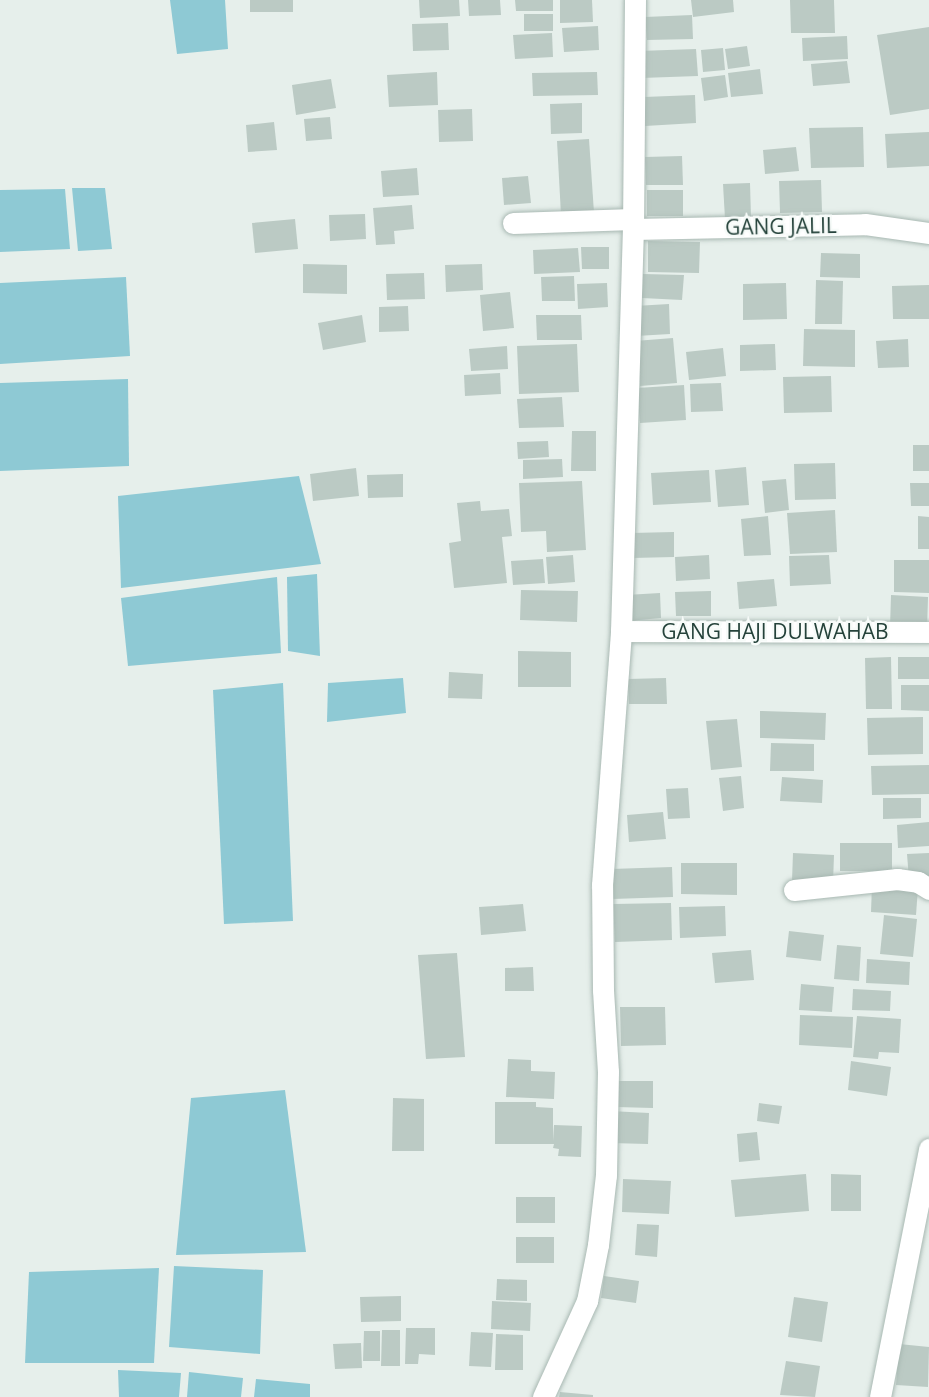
<!DOCTYPE html>
<html>
<head>
<meta charset="utf-8">
<style>
	body { margin:0 }
	#map { position:relative; width:929px; height:1397px; overflow:hidden; background:#e6efeb; font-family:"Open Sans",sans-serif }
	div>[style] { position:absolute }
	.water>* { inset:0; background:#8ec9d4 }
	.building>* { inset:0; background:#bbcac4 }
	.roads { filter:drop-shadow(0 0 2px #a8b8b2) drop-shadow(0 0 2px #a8b8b2) }
	.street>* { height:21px; margin:-10.5px; padding:0 10.5px; transform-origin:10.5px; border-radius:10.5px; background:#fff }
	.secondary>* { height:21px; margin:-10.5px; padding:0 10.5px; transform-origin:10.5px; border-radius:10.5px; background:#fff }
	span { translate:-50% -50%; white-space:nowrap; text-align:center; line-height:1.15; -webkit-text-stroke:5px #f7fbf9; paint-order:stroke }
	.street-label { font-size:21px; color:#24423a }
</style>
</head>
<body>
<div id="map">
	<div class="water">
		<i style="clip-path:polygon(170px 0,225px 0,228px 49px,177px 54px)"></i>
		<i style="clip-path:polygon(72px 188px,105px 188px,112px 249px,78px 251px)"></i>
		<i style="clip-path:polygon(65px 189px,70px 249px,0 252px,0 190px)"></i>
		<i style="clip-path:polygon(126px 277px,130px 356px,0 364px,0 283px)"></i>
		<i style="clip-path:polygon(128px 379px,129px 466px,0 471px,0 383px)"></i>
		<i style="clip-path:polygon(299px 476px,321px 564px,121px 588px,118px 496px)"></i>
		<i style="clip-path:polygon(317px 574px,320px 656px,288px 651px,287px 577px)"></i>
		<i style="clip-path:polygon(277px 577px,281px 653px,128px 666px,121px 598px)"></i>
		<i style="clip-path:polygon(403px 678px,406px 713px,327px 722px,328px 683px)"></i>
		<i style="clip-path:polygon(283px 683px,293px 921px,224px 924px,213px 690px)"></i>
		<i style="clip-path:polygon(285px 1090px,306px 1252px,176px 1255px,191px 1098px)"></i>
		<i style="clip-path:polygon(174px 1266px,263px 1270px,260px 1354px,169px 1347px)"></i>
		<i style="clip-path:polygon(159px 1268px,154px 1363px,25px 1363px,29px 1272px)"></i>
		<i style="clip-path:polygon(118px 1370px,181px 1373px,179px 1397px,119px 1397px)"></i>
		<i style="clip-path:polygon(189px 1372px,243px 1378px,241px 1397px,187px 1397px)"></i>
		<i style="clip-path:polygon(256px 1379px,310px 1384px,310px 1397px,254px 1397px)"></i>
	</div>
	<div class="building">
		<i style="clip-path:polygon(250px 0,293px 0,293px 12px,250px 12px)"></i>
		<i style="clip-path:polygon(419px 0,459px 0,460px 16px,420px 18px)"></i>
		<i style="clip-path:polygon(468px 0,500px 0,501px 15px,469px 16px)"></i>
		<i style="clip-path:polygon(515px 0,553px 0,553px 11px,516px 11px)"></i>
		<i style="clip-path:polygon(560px 0,592px 0,593px 22px,560px 23px)"></i>
		<i style="clip-path:polygon(691px 0,733px 0,734px 12px,693px 17px)"></i>
		<i style="clip-path:polygon(790px 0,834px 0,835px 33px,791px 33px)"></i>
		<i style="clip-path:polygon(524px 14px,553px 14px,553px 31px,524px 31px)"></i>
		<i style="clip-path:polygon(692px 15px,693px 39px,647px 40px,645px 17px)"></i>
		<i style="clip-path:polygon(448px 23px,449px 50px,413px 51px,412px 24px)"></i>
		<i style="clip-path:polygon(598px 26px,599px 50px,564px 52px,562px 28px)"></i>
		<i style="clip-path:polygon(929px 27px,929px 109px,890px 115px,877px 35px)"></i>
		<i style="clip-path:polygon(552px 33px,553px 57px,515px 59px,513px 35px)"></i>
		<i style="clip-path:polygon(847px 36px,848px 59px,803px 61px,802px 38px)"></i>
		<i style="clip-path:polygon(747px 46px,750px 66px,728px 69px,725px 49px)"></i>
		<i style="clip-path:polygon(723px 48px,725px 70px,703px 72px,701px 50px)"></i>
		<i style="clip-path:polygon(696px 49px,698px 76px,641px 78px,639px 51px)"></i>
		<i style="clip-path:polygon(847px 61px,850px 83px,813px 86px,811px 64px)"></i>
		<i style="clip-path:polygon(760px 69px,763px 94px,731px 97px,728px 73px)"></i>
		<i style="clip-path:polygon(437px 72px,438px 105px,389px 107px,387px 75px)"></i>
		<i style="clip-path:polygon(597px 72px,598px 95px,533px 96px,532px 73px)"></i>
		<i style="clip-path:polygon(725px 75px,728px 97px,704px 101px,701px 78px)"></i>
		<i style="clip-path:polygon(331px 79px,336px 108px,296px 115px,292px 85px)"></i>
		<i style="clip-path:polygon(695px 95px,696px 123px,645px 126px,644px 97px)"></i>
		<i style="clip-path:polygon(582px 103px,582px 133px,551px 134px,550px 104px)"></i>
		<i style="clip-path:polygon(472px 109px,473px 141px,439px 142px,438px 110px)"></i>
		<i style="clip-path:polygon(330px 117px,332px 139px,306px 141px,304px 119px)"></i>
		<i style="clip-path:polygon(274px 122px,277px 150px,248px 152px,246px 125px)"></i>
		<i style="clip-path:polygon(863px 127px,864px 167px,811px 168px,809px 128px)"></i>
		<i style="clip-path:polygon(929px 132px,929px 166px,887px 168px,885px 134px)"></i>
		<i style="clip-path:polygon(589px 139px,594px 213px,561px 215px,557px 141px)"></i>
		<i style="clip-path:polygon(796px 147px,799px 171px,765px 174px,763px 150px)"></i>
		<i style="clip-path:polygon(682px 156px,683px 185px,646px 185px,645px 157px)"></i>
		<i style="clip-path:polygon(417px 168px,419px 195px,383px 197px,381px 171px)"></i>
		<i style="clip-path:polygon(528px 176px,531px 203px,504px 205px,502px 178px)"></i>
		<i style="clip-path:polygon(821px 180px,822px 212px,780px 213px,779px 181px)"></i>
		<i style="clip-path:polygon(750px 183px,751px 218px,725px 219px,723px 184px)"></i>
		<i style="clip-path:polygon(647px 190px,683px 190px,683px 216px,647px 216px)"></i>
		<i style="clip-path:polygon(412px 205px,414px 229px,394px 231px,395px 244px,376px 245px,373px 208px)"></i>
		<i style="clip-path:polygon(365px 214px,366px 239px,330px 241px,329px 215px)"></i>
		<i style="clip-path:polygon(295px 219px,298px 249px,255px 253px,252px 223px)"></i>
		<i style="clip-path:polygon(648px 241px,700px 242px,699px 273px,648px 272px)"></i>
		<i style="clip-path:polygon(581px 247px,609px 247px,609px 269px,582px 269px)"></i>
		<i style="clip-path:polygon(578px 248px,580px 272px,534px 274px,533px 250px)"></i>
		<i style="clip-path:polygon(821px 253px,860px 254px,860px 278px,820px 277px)"></i>
		<i style="clip-path:polygon(303px 264px,347px 265px,347px 294px,303px 293px)"></i>
		<i style="clip-path:polygon(482px 264px,483px 290px,446px 292px,445px 265px)"></i>
		<i style="clip-path:polygon(424px 273px,425px 299px,387px 300px,386px 274px)"></i>
		<i style="clip-path:polygon(643px 274px,684px 275px,682px 300px,642px 298px)"></i>
		<i style="clip-path:polygon(574px 276px,575px 301px,542px 301px,541px 277px)"></i>
		<i style="clip-path:polygon(816px 280px,843px 281px,842px 324px,815px 324px)"></i>
		<i style="clip-path:polygon(607px 283px,608px 307px,578px 309px,577px 284px)"></i>
		<i style="clip-path:polygon(786px 283px,787px 319px,743px 320px,743px 284px)"></i>
		<i style="clip-path:polygon(929px 285px,929px 319px,893px 319px,892px 286px)"></i>
		<i style="clip-path:polygon(510px 292px,514px 328px,483px 331px,480px 295px)"></i>
		<i style="clip-path:polygon(669px 304px,670px 334px,636px 336px,635px 306px)"></i>
		<i style="clip-path:polygon(408px 306px,409px 331px,379px 332px,379px 307px)"></i>
		<i style="clip-path:polygon(362px 315px,366px 342px,323px 350px,318px 323px)"></i>
		<i style="clip-path:polygon(536px 315px,581px 315px,582px 340px,537px 340px)"></i>
		<i style="clip-path:polygon(804px 329px,855px 330px,855px 367px,803px 366px)"></i>
		<i style="clip-path:polygon(673px 338px,677px 383px,640px 386px,635px 341px)"></i>
		<i style="clip-path:polygon(908px 339px,909px 367px,878px 368px,876px 341px)"></i>
		<i style="clip-path:polygon(577px 344px,579px 392px,519px 394px,517px 346px)"></i>
		<i style="clip-path:polygon(775px 344px,776px 370px,740px 371px,740px 345px)"></i>
		<i style="clip-path:polygon(507px 346px,508px 369px,471px 371px,469px 349px)"></i>
		<i style="clip-path:polygon(723px 348px,726px 376px,689px 380px,686px 352px)"></i>
		<i style="clip-path:polygon(500px 373px,501px 394px,465px 396px,464px 375px)"></i>
		<i style="clip-path:polygon(831px 376px,832px 412px,784px 413px,783px 377px)"></i>
		<i style="clip-path:polygon(721px 383px,723px 411px,691px 412px,690px 384px)"></i>
		<i style="clip-path:polygon(684px 385px,686px 420px,640px 423px,637px 388px)"></i>
		<i style="clip-path:polygon(562px 397px,564px 427px,519px 428px,517px 399px)"></i>
		<i style="clip-path:polygon(572px 431px,596px 431px,596px 471px,571px 471px)"></i>
		<i style="clip-path:polygon(548px 441px,549px 457px,518px 459px,517px 442px)"></i>
		<i style="clip-path:polygon(913px 445px,929px 445px,929px 471px,913px 471px)"></i>
		<i style="clip-path:polygon(562px 459px,563px 477px,523px 479px,523px 460px)"></i>
		<i style="clip-path:polygon(835px 463px,836px 499px,795px 500px,794px 464px)"></i>
		<i style="clip-path:polygon(746px 467px,749px 505px,718px 507px,715px 470px)"></i>
		<i style="clip-path:polygon(356px 468px,359px 496px,313px 501px,310px 474px)"></i>
		<i style="clip-path:polygon(709px 470px,711px 502px,653px 505px,651px 473px)"></i>
		<i style="clip-path:polygon(403px 474px,403px 497px,368px 498px,367px 475px)"></i>
		<i style="clip-path:polygon(786px 479px,789px 510px,765px 513px,762px 481px)"></i>
		<i style="clip-path:polygon(582px 481px,586px 550px,547px 552px,546px 531px,521px 532px,519px 483px)"></i>
		<i style="clip-path:polygon(910px 483px,929px 483px,929px 506px,911px 506px)"></i>
		<i style="clip-path:polygon(480px 501px,481px 511px,509px 509px,512px 536px,502px 537px,507px 583px,454px 588px,449px 543px,461px 541px,457px 503px)"></i>
		<i style="clip-path:polygon(835px 510px,837px 552px,790px 554px,787px 513px)"></i>
		<i style="clip-path:polygon(768px 516px,771px 555px,744px 556px,741px 519px)"></i>
		<i style="clip-path:polygon(918px 516px,929px 517px,929px 549px,918px 549px)"></i>
		<i style="clip-path:polygon(674px 532px,674px 557px,632px 558px,631px 533px)"></i>
		<i style="clip-path:polygon(573px 555px,575px 582px,548px 584px,546px 557px)"></i>
		<i style="clip-path:polygon(709px 555px,710px 579px,676px 581px,675px 557px)"></i>
		<i style="clip-path:polygon(829px 555px,831px 584px,790px 586px,789px 556px)"></i>
		<i style="clip-path:polygon(543px 559px,545px 583px,513px 585px,511px 561px)"></i>
		<i style="clip-path:polygon(894px 560px,929px 560px,929px 593px,894px 592px)"></i>
		<i style="clip-path:polygon(774px 579px,777px 606px,739px 609px,737px 582px)"></i>
		<i style="clip-path:polygon(521px 590px,578px 591px,577px 622px,520px 620px)"></i>
		<i style="clip-path:polygon(711px 591px,711px 616px,676px 616px,675px 592px)"></i>
		<i style="clip-path:polygon(660px 593px,661px 618px,628px 621px,626px 595px)"></i>
		<i style="clip-path:polygon(891px 595px,928px 597px,927px 630px,890px 628px)"></i>
		<i style="clip-path:polygon(518px 651px,571px 652px,571px 687px,518px 687px)"></i>
		<i style="clip-path:polygon(891px 657px,892px 709px,866px 709px,865px 658px)"></i>
		<i style="clip-path:polygon(898px 657px,929px 657px,929px 679px,898px 679px)"></i>
		<i style="clip-path:polygon(449px 672px,483px 674px,482px 699px,448px 698px)"></i>
		<i style="clip-path:polygon(666px 678px,667px 704px,629px 704px,628px 679px)"></i>
		<i style="clip-path:polygon(901px 685px,929px 685px,929px 711px,901px 710px)"></i>
		<i style="clip-path:polygon(760px 711px,826px 713px,825px 740px,760px 738px)"></i>
		<i style="clip-path:polygon(923px 717px,923px 754px,868px 755px,867px 718px)"></i>
		<i style="clip-path:polygon(737px 719px,742px 767px,711px 770px,706px 721px)"></i>
		<i style="clip-path:polygon(771px 743px,814px 744px,814px 771px,770px 771px)"></i>
		<i style="clip-path:polygon(929px 765px,929px 794px,872px 795px,871px 766px)"></i>
		<i style="clip-path:polygon(741px 776px,744px 808px,723px 811px,719px 778px)"></i>
		<i style="clip-path:polygon(782px 777px,823px 780px,822px 803px,780px 801px)"></i>
		<i style="clip-path:polygon(688px 788px,690px 818px,668px 819px,666px 789px)"></i>
		<i style="clip-path:polygon(883px 798px,921px 798px,921px 818px,883px 819px)"></i>
		<i style="clip-path:polygon(663px 812px,666px 839px,629px 842px,627px 815px)"></i>
		<i style="clip-path:polygon(929px 822px,929px 846px,898px 848px,897px 825px)"></i>
		<i style="clip-path:polygon(840px 843px,892px 843px,892px 871px,840px 871px)"></i>
		<i style="clip-path:polygon(793px 853px,834px 855px,833px 883px,792px 881px)"></i>
		<i style="clip-path:polygon(929px 853px,929px 878px,909px 879px,907px 854px)"></i>
		<i style="clip-path:polygon(681px 863px,737px 863px,737px 895px,681px 894px)"></i>
		<i style="clip-path:polygon(672px 867px,673px 897px,612px 899px,611px 869px)"></i>
		<i style="clip-path:polygon(872px 885px,918px 888px,916px 915px,871px 912px)"></i>
		<i style="clip-path:polygon(671px 903px,672px 940px,615px 942px,613px 904px)"></i>
		<i style="clip-path:polygon(523px 904px,526px 931px,481px 935px,479px 907px)"></i>
		<i style="clip-path:polygon(725px 906px,726px 936px,680px 938px,679px 907px)"></i>
		<i style="clip-path:polygon(884px 915px,917px 919px,913px 957px,880px 954px)"></i>
		<i style="clip-path:polygon(789px 931px,824px 935px,821px 961px,786px 957px)"></i>
		<i style="clip-path:polygon(837px 945px,861px 947px,859px 981px,834px 979px)"></i>
		<i style="clip-path:polygon(751px 950px,754px 980px,715px 983px,712px 953px)"></i>
		<i style="clip-path:polygon(457px 953px,465px 1057px,426px 1059px,418px 955px)"></i>
		<i style="clip-path:polygon(867px 959px,910px 962px,909px 985px,866px 983px)"></i>
		<i style="clip-path:polygon(533px 967px,534px 991px,505px 991px,505px 968px)"></i>
		<i style="clip-path:polygon(801px 984px,834px 987px,832px 1012px,799px 1010px)"></i>
		<i style="clip-path:polygon(853px 989px,891px 991px,890px 1011px,852px 1010px)"></i>
		<i style="clip-path:polygon(620px 1007px,665px 1007px,666px 1045px,621px 1046px)"></i>
		<i style="clip-path:polygon(800px 1015px,853px 1017px,852px 1048px,799px 1045px)"></i>
		<i style="clip-path:polygon(857px 1016px,901px 1019px,899px 1053px,879px 1052px,878px 1059px,853px 1057px)"></i>
		<i style="clip-path:polygon(508px 1059px,531px 1060px,531px 1071px,555px 1072px,554px 1099px,506px 1097px)"></i>
		<i style="clip-path:polygon(851px 1061px,891px 1067px,887px 1096px,848px 1090px)"></i>
		<i style="clip-path:polygon(616px 1081px,653px 1081px,653px 1108px,616px 1107px)"></i>
		<i style="clip-path:polygon(393px 1098px,424px 1099px,424px 1151px,392px 1151px)"></i>
		<i style="clip-path:polygon(495px 1102px,536px 1102px,536px 1107px,553px 1108px,553px 1141px,554px 1125px,582px 1126px,581px 1157px,558px 1156px,559px 1149px,553px 1148px,554px 1144px,495px 1144px)"></i>
		<i style="clip-path:polygon(759px 1103px,782px 1106px,779px 1124px,757px 1121px)"></i>
		<i style="clip-path:polygon(610px 1111px,649px 1113px,648px 1144px,610px 1143px)"></i>
		<i style="clip-path:polygon(757px 1132px,760px 1160px,739px 1162px,737px 1134px)"></i>
		<i style="clip-path:polygon(806px 1174px,809px 1211px,735px 1217px,731px 1180px)"></i>
		<i style="clip-path:polygon(831px 1174px,861px 1175px,861px 1211px,831px 1211px)"></i>
		<i style="clip-path:polygon(623px 1179px,671px 1181px,669px 1214px,622px 1212px)"></i>
		<i style="clip-path:polygon(516px 1197px,555px 1197px,555px 1223px,516px 1223px)"></i>
		<i style="clip-path:polygon(637px 1224px,659px 1225px,657px 1257px,635px 1255px)"></i>
		<i style="clip-path:polygon(516px 1237px,554px 1237px,554px 1263px,516px 1263px)"></i>
		<i style="clip-path:polygon(604px 1276px,639px 1281px,636px 1303px,601px 1298px)"></i>
		<i style="clip-path:polygon(497px 1279px,527px 1280px,527px 1301px,496px 1300px)"></i>
		<i style="clip-path:polygon(401px 1296px,401px 1321px,361px 1322px,360px 1297px)"></i>
		<i style="clip-path:polygon(794px 1297px,828px 1302px,822px 1342px,788px 1337px)"></i>
		<i style="clip-path:polygon(492px 1301px,531px 1303px,530px 1331px,491px 1329px)"></i>
		<i style="clip-path:polygon(406px 1328px,435px 1328px,435px 1355px,419px 1354px,418px 1364px,405px 1364px)"></i>
		<i style="clip-path:polygon(382px 1330px,400px 1330px,400px 1366px,381px 1366px)"></i>
		<i style="clip-path:polygon(364px 1331px,380px 1331px,380px 1361px,363px 1361px)"></i>
		<i style="clip-path:polygon(471px 1332px,493px 1333px,491px 1367px,469px 1366px)"></i>
		<i style="clip-path:polygon(496px 1334px,523px 1335px,523px 1370px,495px 1370px)"></i>
		<i style="clip-path:polygon(361px 1343px,362px 1368px,335px 1369px,333px 1344px)"></i>
		<i style="clip-path:polygon(899px 1344px,929px 1347px,928px 1387px,896px 1385px)"></i>
		<i style="clip-path:polygon(786px 1361px,820px 1366px,815px 1397px,780px 1395px)"></i>
		<i style="clip-path:polygon(560px 1392px,593px 1395px,593px 1397px,559px 1397px)"></i>
	</div>
	<div class="roads">
		<div class="street">
			<i style="left:513px;top:223px;width:120px;rotate:-1.9deg"></i>
			<i style="left:633px;top:229px;width:232px;rotate:-1.2deg"></i>
			<i style="left:865px;top:224px;width:65px;rotate:8deg"></i>
			<i style="left:621px;top:631px;width:308px;rotate:0.2deg"></i>
			<i style="left:794px;top:890px;width:104px;rotate:-6.1deg"></i>
			<i style="left:897px;top:879px;width:21px;rotate:8deg"></i>
			<i style="left:918px;top:882px;width:13px;rotate:32deg"></i>
			<i style="left:543px;top:1397px;width:106px;rotate:-65.4deg"></i>
			<i style="left:587px;top:1301px;width:57px;rotate:-78.9deg"></i>
			<i style="left:598px;top:1245px;width:70px;rotate:-83.5deg"></i>
			<i style="left:606px;top:1175px;width:103px;rotate:-88.9deg"></i>
			<i style="left:608px;top:1072px;width:82px;rotate:-93.5deg"></i>
			<i style="left:603px;top:990px;width:105px;rotate:-90.5deg"></i>
			<i style="left:602px;top:885px;width:255px;rotate:-85.7deg"></i>
			<i style="left:621px;top:631px;width:402px;rotate:-88.3deg"></i>
			<i style="left:633px;top:229px;width:229px;rotate:-89.5deg"></i>
		</div>
		<div class="secondary">
			<i style="left:880px;top:1397px;width:253px;rotate:-78.8deg"></i>
		</div>
	</div>
	<div class="street-label">
		<span style="left:781px;top:226px;rotate:-1deg">GANG JALIL</span>
		<span style="left:775px;top:631px">GANG HAJI DULWAHAB</span>
	</div>
</div>
</body>
</html>
